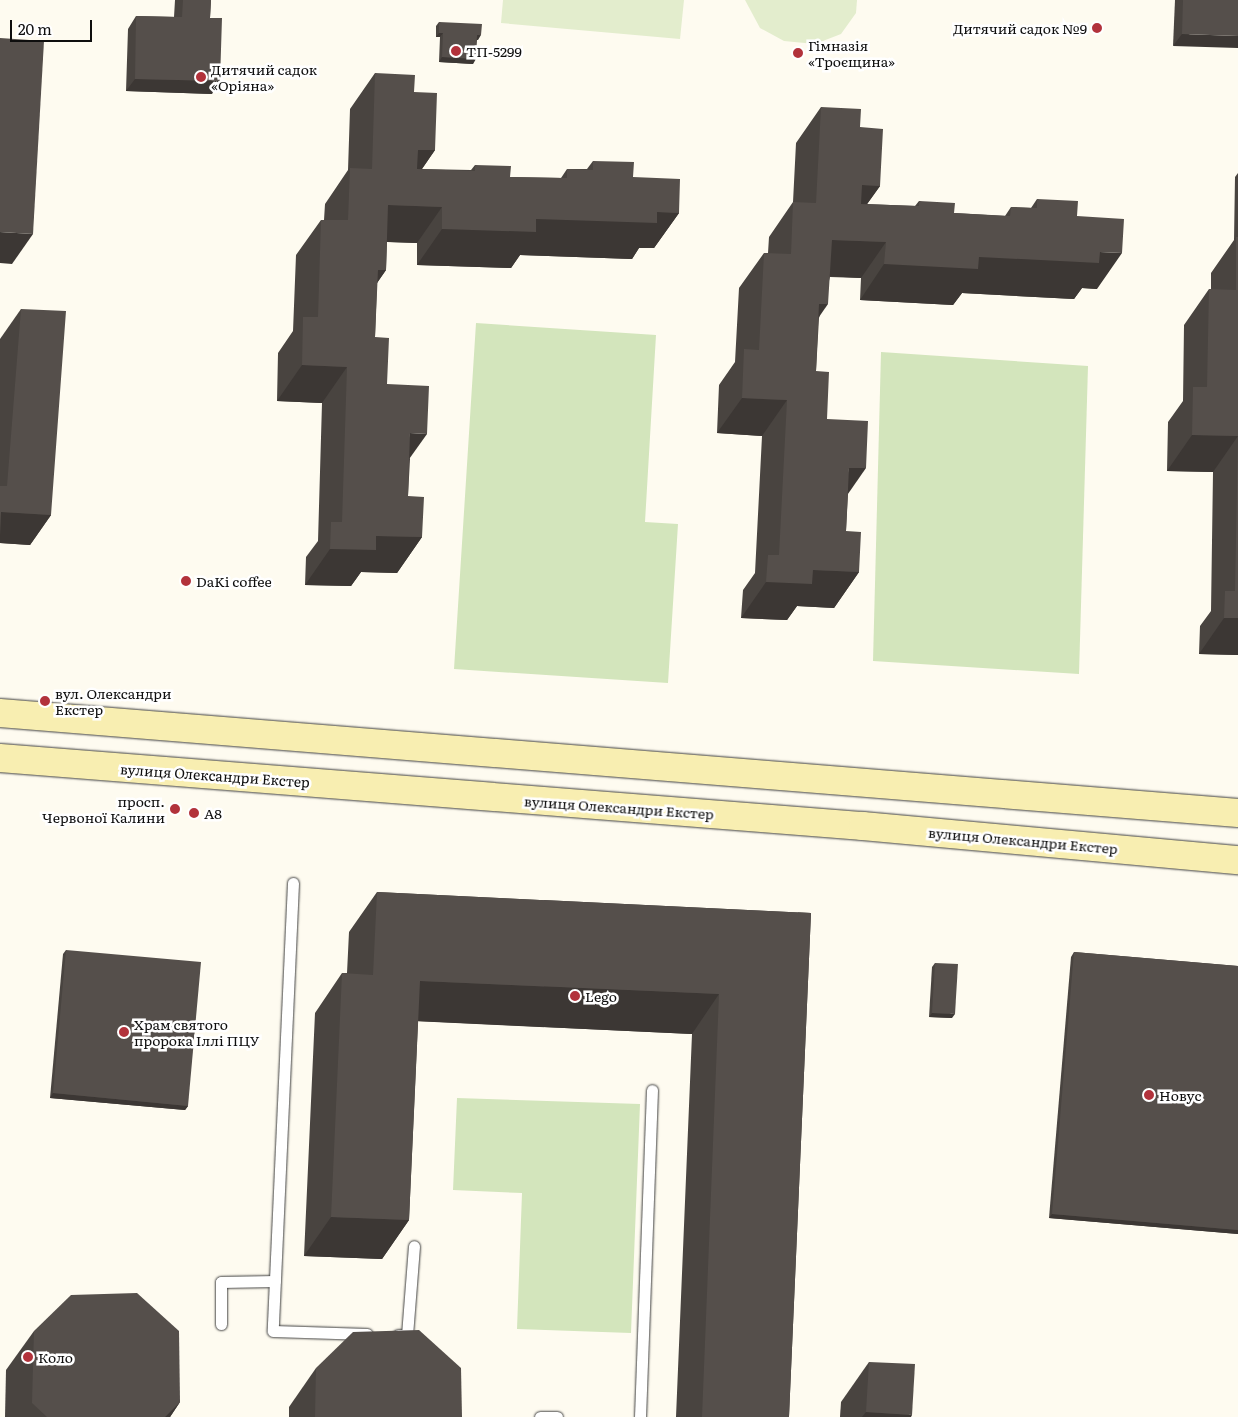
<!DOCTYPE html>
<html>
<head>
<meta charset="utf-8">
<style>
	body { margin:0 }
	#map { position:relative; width:1238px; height:1417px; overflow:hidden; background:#fefbf0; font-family:Literata,serif }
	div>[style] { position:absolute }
	.green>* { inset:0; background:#d3e5bc }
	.pitch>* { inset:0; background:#e3edcd }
	.roads { filter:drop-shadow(0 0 1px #414141) drop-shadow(0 0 1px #414141) }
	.lane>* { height:11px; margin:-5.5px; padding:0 5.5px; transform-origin:5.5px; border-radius:5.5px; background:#fff }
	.secondary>* { height:28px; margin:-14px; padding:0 14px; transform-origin:14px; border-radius:14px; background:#f8eeb1 }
	.wall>* { inset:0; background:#494440 }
	.shaded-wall>* { inset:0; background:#3c3734 }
	.building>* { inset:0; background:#554f4b }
	.dots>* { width:14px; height:14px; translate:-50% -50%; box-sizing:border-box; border:2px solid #fff; border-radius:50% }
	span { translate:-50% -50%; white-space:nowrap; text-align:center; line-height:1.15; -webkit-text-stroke:5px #fff; paint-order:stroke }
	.poi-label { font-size:14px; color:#0e0e0e }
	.right { translate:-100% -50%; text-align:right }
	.left { translate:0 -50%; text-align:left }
	.street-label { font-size:14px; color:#0e0e0e }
	.scale { position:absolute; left:10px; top:20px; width:82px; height:22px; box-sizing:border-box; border:2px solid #0e0e0e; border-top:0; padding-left:6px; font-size:15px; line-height:18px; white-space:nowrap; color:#0e0e0e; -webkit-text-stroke:4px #fff; paint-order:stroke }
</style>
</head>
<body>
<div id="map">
	<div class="green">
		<i style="clip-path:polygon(476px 323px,656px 335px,645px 522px,678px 524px,668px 683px,454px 669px)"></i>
		<i style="clip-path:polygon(881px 352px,1088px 366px,1079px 674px,873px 661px)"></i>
		<i style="clip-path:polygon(457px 1098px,640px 1104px,631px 1333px,517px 1329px,522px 1193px,453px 1190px)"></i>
	</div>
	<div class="pitch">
		<i style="clip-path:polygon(503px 0,684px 0,680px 39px,501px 23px)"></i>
		<i style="clip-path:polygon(745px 0,857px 0,856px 13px,841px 34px,815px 44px,784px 41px,760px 28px)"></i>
	</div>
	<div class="roads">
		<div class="lane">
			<i style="left:293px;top:883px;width:448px;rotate:92.6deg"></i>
			<i style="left:273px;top:1331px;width:94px;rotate:1.8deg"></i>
			<i style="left:221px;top:1324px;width:42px;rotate:-90deg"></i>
			<i style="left:221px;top:1282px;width:54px;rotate:-1.1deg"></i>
			<i style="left:398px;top:1335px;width:9px"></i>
			<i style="left:407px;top:1335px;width:89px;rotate:-85.5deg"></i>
			<i style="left:540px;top:1417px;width:17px"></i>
			<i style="left:640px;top:1417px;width:327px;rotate:-87.9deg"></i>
		</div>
		<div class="secondary">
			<i style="left:0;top:713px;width:1242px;rotate:4.62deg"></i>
			<i style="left:0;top:758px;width:866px;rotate:4.51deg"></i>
			<i style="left:863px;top:826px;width:377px;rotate:5.2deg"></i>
		</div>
	</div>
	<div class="wall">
		<i style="clip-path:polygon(175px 0,211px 0,210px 18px,212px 94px,126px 91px,128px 29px,136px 16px,174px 17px)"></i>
		<i style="clip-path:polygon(1175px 0,1238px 0,1173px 46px)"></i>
		<i style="clip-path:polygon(439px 22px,478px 40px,477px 40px,473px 64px,439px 62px,440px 37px,436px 37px,436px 26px)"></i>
		<i style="clip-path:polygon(375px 73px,414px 92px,435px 150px,422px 169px,471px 170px,475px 165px,510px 177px,561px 178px,567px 169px,587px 169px,593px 161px,633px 177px,679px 213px,654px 248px,639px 248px,632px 259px,520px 255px,511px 268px,417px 265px,417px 243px,387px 242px,386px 270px,377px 283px,375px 337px,387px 384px,410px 459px,408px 496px,422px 537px,397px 573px,361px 572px,351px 586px,305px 585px,306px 557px,318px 541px,322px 403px,277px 401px,278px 353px,293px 331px,296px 255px,321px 220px,324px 220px,325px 204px,348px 170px,350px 109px)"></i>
		<i style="clip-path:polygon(821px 107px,860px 127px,880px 186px,867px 204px,915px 206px,919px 201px,954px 213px,1005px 216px,1011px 207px,1031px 208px,1037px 199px,1077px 216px,1097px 289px,1082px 288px,1074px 299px,962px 293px,953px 305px,860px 300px,861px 278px,830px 277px,819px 318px,816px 371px,827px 419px,848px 494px,846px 531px,859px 572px,834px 608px,797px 606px,787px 620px,741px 618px,743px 590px,755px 573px,762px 436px,717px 433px,719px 385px,735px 362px,739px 288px,764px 253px,768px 253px,769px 237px,793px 202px,796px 143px)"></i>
		<i style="clip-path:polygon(1238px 173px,1238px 655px,1199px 654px,1200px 626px,1211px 611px,1213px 472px,1167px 471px,1168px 422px,1183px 401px,1184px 325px,1209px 289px,1211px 289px,1211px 273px,1234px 240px,1235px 177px)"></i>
		<i style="clip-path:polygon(21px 309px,51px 515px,30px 545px,0 543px,0 339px)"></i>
		<i style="clip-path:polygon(377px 892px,811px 913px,789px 1417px,676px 1417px,692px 1034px,418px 1021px,409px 1220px,382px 1259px,304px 1256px,315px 1013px,342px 973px,347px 973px,349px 932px)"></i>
		<i style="clip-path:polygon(66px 950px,188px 1106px,185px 1110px,50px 1098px,63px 954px)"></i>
		<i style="clip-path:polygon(1074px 952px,1238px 966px,1238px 1234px,1049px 1218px,1071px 957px)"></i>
		<i style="clip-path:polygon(935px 963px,952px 1018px,929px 1017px,932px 967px)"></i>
		<i style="clip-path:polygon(34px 1331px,180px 1402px,170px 1417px,5px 1417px,6px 1370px)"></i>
		<i style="clip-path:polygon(869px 1362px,911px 1417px,840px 1417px,841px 1402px)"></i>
		<i style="clip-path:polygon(316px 1368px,462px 1417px,289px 1417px,289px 1407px)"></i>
	</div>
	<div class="shaded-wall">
		<i style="clip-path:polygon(439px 33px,443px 33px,440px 37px,436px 37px)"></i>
		<i style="clip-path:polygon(1182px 34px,1238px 36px,1238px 48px,1173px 46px)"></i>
		<i style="clip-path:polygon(477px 35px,481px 35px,478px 40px,474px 40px)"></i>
		<i style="clip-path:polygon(442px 57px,476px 59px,473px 64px,439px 62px)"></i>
		<i style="clip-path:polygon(135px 79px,220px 81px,212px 94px,126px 91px)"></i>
		<i style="clip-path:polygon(418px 150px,435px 150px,410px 186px)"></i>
		<i style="clip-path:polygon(862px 185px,880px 186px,855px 221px)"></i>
		<i style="clip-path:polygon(388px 205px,442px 207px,417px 243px,363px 241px)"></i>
		<i style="clip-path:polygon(657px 212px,679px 213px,654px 248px,639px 248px,632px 259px,520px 255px,511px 268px,417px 265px,442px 229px,536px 219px)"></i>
		<i style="clip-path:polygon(0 232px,33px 234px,12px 264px,0 263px)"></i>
		<i style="clip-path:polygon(832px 240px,886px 242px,861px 278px,807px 275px)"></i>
		<i style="clip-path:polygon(1100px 252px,1122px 253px,1097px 289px,1082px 288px,1074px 299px,962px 293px,953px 305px,860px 300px,884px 264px,979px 257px)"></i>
		<i style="clip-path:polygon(378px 270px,386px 270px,361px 306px)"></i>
		<i style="clip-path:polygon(819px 304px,828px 304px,803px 340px)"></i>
		<i style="clip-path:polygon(302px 365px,347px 367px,322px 403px,277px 401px)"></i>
		<i style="clip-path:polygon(742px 398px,787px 400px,762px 436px,717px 433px)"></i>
		<i style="clip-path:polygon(410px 433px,427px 434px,402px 469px)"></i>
		<i style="clip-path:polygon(1192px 435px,1238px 436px,1213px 472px,1167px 471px)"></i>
		<i style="clip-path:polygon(849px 468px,866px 468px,841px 504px)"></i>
		<i style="clip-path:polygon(1px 512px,51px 515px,30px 545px,0 543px,0 514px)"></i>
		<i style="clip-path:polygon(376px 536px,422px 537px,397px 573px,361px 572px,351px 586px,305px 585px,330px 549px)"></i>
		<i style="clip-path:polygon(813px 570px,859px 572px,834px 608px,797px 606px,787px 620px,741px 618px,766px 582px)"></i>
		<i style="clip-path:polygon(1224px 618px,1238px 618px,1238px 655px,1199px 654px)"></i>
		<i style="clip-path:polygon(420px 981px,719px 994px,692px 1034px,392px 1020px)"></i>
		<i style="clip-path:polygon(932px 1013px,955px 1014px,952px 1018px,929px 1017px)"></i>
		<i style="clip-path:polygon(53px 1093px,188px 1106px,185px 1110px,50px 1098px)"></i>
		<i style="clip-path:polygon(1052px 1214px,1238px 1230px,1238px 1234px,1049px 1218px)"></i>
		<i style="clip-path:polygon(331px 1217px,409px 1220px,382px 1259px,304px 1256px)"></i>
		<i style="clip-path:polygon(180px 1402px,170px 1417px,165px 1417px)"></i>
		<i style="clip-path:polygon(866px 1412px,912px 1415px,911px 1417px,862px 1417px)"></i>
	</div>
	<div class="building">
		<i style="clip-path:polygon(183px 0,211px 0,210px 18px,222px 18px,220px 81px,135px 79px,136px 16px,182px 17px)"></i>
		<i style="clip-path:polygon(1183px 0,1238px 0,1238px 36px,1182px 34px)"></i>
		<i style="clip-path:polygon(439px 22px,482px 24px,481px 35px,477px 35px,476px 59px,442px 57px,443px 33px,439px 33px)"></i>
		<i style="clip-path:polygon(0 38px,44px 41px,33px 234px,0 232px)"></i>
		<i style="clip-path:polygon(375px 73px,415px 75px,414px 92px,437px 93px,435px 150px,418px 150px,417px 169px,475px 171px,475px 165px,511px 166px,510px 177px,567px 178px,567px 169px,593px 170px,593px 161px,634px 162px,633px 177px,680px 179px,679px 213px,657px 212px,657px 223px,536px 219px,536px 232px,442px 229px,442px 207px,388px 205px,386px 270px,378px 270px,375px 337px,389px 338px,387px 384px,429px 386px,427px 434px,410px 433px,408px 496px,424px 497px,422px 537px,376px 536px,376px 550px,330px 549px,331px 522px,342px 522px,347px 367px,302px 365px,303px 317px,318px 317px,321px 220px,348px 220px,350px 168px,372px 169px)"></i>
		<i style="clip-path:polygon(821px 107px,861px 109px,860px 127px,883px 129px,880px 186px,862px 185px,861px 204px,919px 206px,919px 201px,955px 203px,954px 213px,1010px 216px,1011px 207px,1037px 208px,1037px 199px,1078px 201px,1077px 216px,1124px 219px,1122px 253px,1100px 252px,1099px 263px,979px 257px,978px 269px,884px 264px,886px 242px,832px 240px,828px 304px,819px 304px,816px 371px,829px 372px,827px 419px,868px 421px,866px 468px,849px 468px,846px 531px,861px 532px,859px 572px,813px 570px,812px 584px,766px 582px,768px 555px,779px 555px,787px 400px,742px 398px,744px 349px,759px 350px,764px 253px,791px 254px,793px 202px,816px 203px)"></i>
		<i style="clip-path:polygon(1236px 237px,1238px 237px,1238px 618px,1224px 618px,1225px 591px,1235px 591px,1238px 436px,1192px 435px,1193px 387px,1207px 387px,1209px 289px,1236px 290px)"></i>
		<i style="clip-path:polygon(21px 309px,66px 311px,51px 515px,1px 512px,0 536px,0 486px,7px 486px)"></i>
		<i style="clip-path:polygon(377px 892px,811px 913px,789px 1417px,702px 1417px,719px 994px,420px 981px,409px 1220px,331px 1217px,342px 973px,373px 975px)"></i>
		<i style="clip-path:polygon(66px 950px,201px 962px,188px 1106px,53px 1093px)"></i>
		<i style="clip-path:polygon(1074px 952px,1238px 966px,1238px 1230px,1052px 1214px)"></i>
		<i style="clip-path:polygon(935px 963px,958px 964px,955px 1014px,932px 1013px)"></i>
		<i style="clip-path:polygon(137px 1293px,179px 1331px,180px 1402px,165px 1417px,47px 1417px,32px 1403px,34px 1331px,71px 1295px)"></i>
		<i style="clip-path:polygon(419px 1330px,461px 1368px,462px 1417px,315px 1417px,316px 1368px,353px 1332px)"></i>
		<i style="clip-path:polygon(869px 1362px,915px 1364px,912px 1415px,866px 1412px)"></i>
	</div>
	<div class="dots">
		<i style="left:1097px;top:28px;background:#b2323b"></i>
		<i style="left:456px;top:51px;background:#b2323b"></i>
		<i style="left:798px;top:53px;background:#b2323b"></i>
		<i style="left:201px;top:77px;background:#b2323b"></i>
		<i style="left:186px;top:581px;background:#b2323b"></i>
		<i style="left:45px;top:701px;background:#b2323b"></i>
		<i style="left:175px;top:809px;background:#b2323b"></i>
		<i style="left:194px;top:813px;background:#b2323b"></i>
		<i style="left:575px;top:996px;background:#b2323b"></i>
		<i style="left:124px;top:1032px;background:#b2323b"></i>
		<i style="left:1149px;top:1095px;background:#b2323b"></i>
		<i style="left:28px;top:1357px;background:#b2323b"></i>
	</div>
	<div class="poi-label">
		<span class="right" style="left:1087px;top:28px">Дитячий садок №9</span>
		<span class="left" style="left:808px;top:53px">Гімназія<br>«Троєщина»</span>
		<span class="left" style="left:466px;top:51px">ТП-5299</span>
		<span class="left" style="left:211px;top:77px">Дитячий садок<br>«Оріяна»</span>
		<span class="left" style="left:196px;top:581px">DaKi coffee</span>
		<span class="left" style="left:55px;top:701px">вул. Олександри<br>Екстер</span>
		<span class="right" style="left:165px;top:809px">просп.<br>Червоної Калини</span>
		<span class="left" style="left:204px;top:813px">A8</span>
		<span class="left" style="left:585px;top:996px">Lego</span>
		<span class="left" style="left:134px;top:1032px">Храм святого<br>пророка Іллі ПЦУ</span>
		<span class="left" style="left:1159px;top:1095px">Новус</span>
		<span class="left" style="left:38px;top:1357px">Коло</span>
	</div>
	<div class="street-label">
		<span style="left:215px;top:775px;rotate:4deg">вулиця Олександри Екстер</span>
		<span style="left:619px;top:807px;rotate:4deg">вулиця Олександри Екстер</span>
		<span style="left:1023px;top:840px;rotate:5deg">вулиця Олександри Екстер</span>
	</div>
	<div class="scale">20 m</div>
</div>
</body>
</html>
